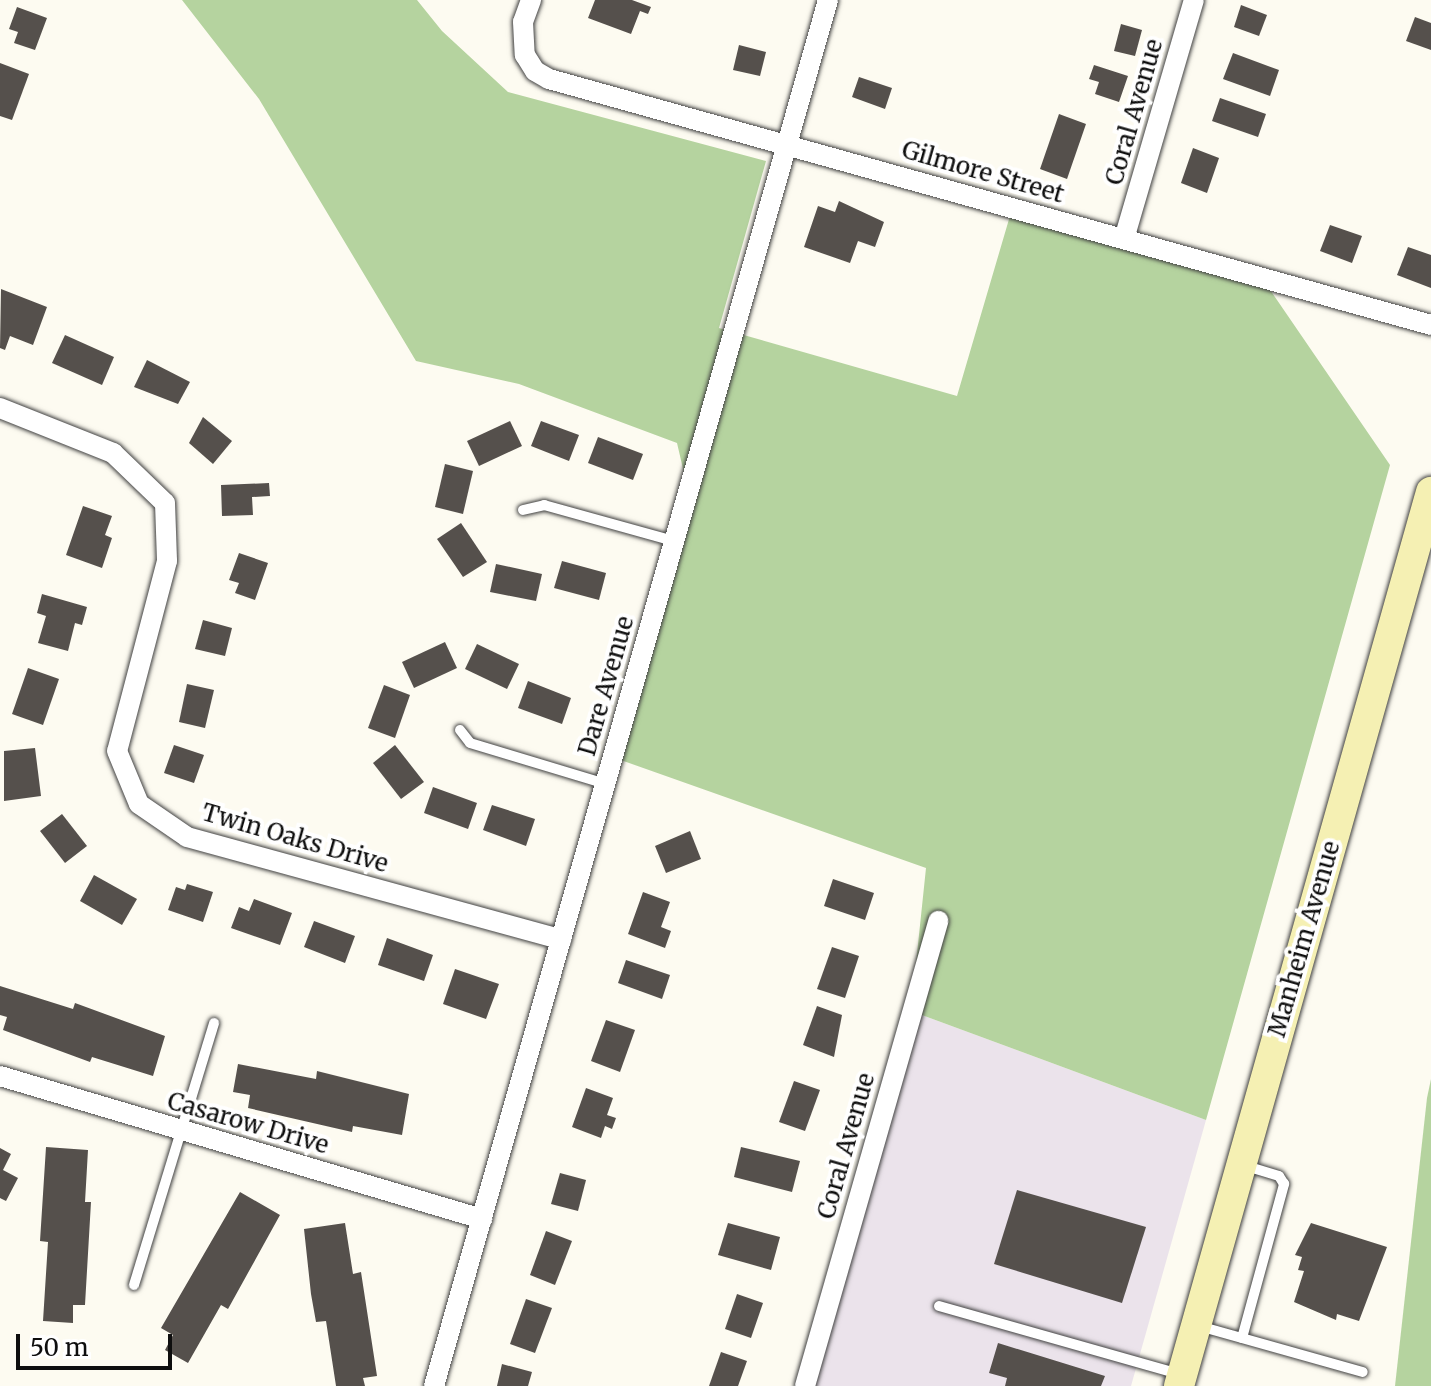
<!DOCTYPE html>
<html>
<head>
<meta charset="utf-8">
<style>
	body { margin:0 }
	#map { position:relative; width:1431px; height:1386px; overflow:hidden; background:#fdfbf1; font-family:Merriweather,serif }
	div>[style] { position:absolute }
	.industrial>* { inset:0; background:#ebe3eb }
	.forest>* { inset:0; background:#b5d39f }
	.building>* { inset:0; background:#55504c }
	.roads { filter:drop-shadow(0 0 2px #414141) drop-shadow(0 0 2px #414141) }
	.lane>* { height:10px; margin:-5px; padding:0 5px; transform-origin:5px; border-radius:5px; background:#fff }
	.street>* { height:20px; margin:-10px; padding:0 10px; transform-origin:10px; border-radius:10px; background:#fff }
	.secondary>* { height:30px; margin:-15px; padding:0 15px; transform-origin:15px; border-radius:15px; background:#f5f0b3 }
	span { translate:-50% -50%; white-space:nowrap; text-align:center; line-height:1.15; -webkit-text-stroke:8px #fff; paint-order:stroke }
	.street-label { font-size:24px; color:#0e0e0e }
	.scale { position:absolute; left:16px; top:1334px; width:156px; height:36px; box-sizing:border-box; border:4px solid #0e0e0e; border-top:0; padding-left:10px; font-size:24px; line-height:28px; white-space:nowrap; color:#0e0e0e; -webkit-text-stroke:6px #fff; paint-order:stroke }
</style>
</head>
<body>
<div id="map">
	<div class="industrial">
		<i style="clip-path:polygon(911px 1011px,1206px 1120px,1131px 1386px,802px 1386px)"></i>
	</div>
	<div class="forest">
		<i style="clip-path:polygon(182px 0,417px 0,442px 31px,508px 92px,766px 161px,719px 328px,957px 396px,1012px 209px,1264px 281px,1390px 465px,1206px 1120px,911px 1011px,926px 868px,615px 758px,690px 499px,677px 443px,519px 384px,416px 361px,259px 99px)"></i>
		<i style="clip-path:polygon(1431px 1079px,1431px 1386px,1395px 1386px,1427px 1098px)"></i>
	</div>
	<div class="building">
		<i style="clip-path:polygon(595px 0,632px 0,651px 7px,648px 14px,640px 11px,631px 34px,588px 18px)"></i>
		<i style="clip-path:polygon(1241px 5px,1267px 15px,1259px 36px,1234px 27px)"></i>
		<i style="clip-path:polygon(17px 7px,47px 18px,35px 50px,14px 43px,18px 32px,9px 29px)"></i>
		<i style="clip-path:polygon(1415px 17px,1431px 23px,1431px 50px,1406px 41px)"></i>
		<i style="clip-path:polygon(1121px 24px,1142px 30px,1135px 56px,1114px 51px)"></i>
		<i style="clip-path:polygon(739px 45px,766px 52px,760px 76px,733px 70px)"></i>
		<i style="clip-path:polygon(1233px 53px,1279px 70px,1270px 96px,1223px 79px)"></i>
		<i style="clip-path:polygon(0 63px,29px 74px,12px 120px,0 116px)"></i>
		<i style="clip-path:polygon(1094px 65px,1128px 76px,1119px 102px,1095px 94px,1099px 82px,1089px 79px)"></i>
		<i style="clip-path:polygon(859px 77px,892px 88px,885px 109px,852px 97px)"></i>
		<i style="clip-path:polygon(1220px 98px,1266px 114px,1258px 137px,1212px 121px)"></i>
		<i style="clip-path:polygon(1059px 114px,1086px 124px,1067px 179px,1040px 169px)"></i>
		<i style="clip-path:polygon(1193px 148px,1219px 158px,1207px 193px,1181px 183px)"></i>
		<i style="clip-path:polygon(839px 201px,884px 222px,875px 247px,858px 241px,850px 263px,804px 247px,818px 206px,835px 212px)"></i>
		<i style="clip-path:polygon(1330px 225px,1362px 236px,1352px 263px,1320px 251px)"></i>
		<i style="clip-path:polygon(1408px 247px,1431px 255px,1431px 288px,1397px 275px)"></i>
		<i style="clip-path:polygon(1px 289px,47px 307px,33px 345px,10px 336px,5px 350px,0 348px)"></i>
		<i style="clip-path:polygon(65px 335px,114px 357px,102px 385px,52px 363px)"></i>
		<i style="clip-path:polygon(147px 360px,190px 382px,178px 404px,134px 387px)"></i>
		<i style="clip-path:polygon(203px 417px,232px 441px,213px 464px,189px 443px)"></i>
		<i style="clip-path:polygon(510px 421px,522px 446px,479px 466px,467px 441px)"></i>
		<i style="clip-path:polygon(541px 421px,579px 435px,569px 461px,531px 446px)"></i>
		<i style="clip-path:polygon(598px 437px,643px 454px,633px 480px,588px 463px)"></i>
		<i style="clip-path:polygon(445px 464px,473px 471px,463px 514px,435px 507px)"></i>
		<i style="clip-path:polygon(269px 483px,270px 496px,252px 497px,253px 515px,222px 516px,221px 485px)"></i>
		<i style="clip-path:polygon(83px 506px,112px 516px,105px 535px,112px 538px,102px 568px,66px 555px)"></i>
		<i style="clip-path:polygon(461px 523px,487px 562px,463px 577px,437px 539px)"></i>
		<i style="clip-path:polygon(239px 553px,268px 563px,255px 600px,235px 593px,239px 583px,229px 580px)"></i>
		<i style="clip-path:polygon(562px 561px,606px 573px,599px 600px,554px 588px)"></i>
		<i style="clip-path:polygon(496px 564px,542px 574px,536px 601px,490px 592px)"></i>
		<i style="clip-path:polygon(42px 594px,87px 607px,82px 625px,75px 623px,68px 651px,38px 643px,46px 616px,37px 613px)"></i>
		<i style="clip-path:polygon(203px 620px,232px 628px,225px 656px,195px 649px)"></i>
		<i style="clip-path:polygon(445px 642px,457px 668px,414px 688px,402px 662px)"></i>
		<i style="clip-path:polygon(477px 644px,519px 664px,507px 689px,465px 669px)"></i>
		<i style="clip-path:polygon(28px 668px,59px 679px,43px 725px,12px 714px)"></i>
		<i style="clip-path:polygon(528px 681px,571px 698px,562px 724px,518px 708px)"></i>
		<i style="clip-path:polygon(187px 684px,214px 690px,205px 728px,179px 722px)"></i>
		<i style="clip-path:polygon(384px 685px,410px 695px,395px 738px,368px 728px)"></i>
		<i style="clip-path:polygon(174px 745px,204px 755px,194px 783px,164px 773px)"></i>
		<i style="clip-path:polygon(395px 745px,424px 782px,401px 799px,373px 763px)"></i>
		<i style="clip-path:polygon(35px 748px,41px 796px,4px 801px,4px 751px)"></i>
		<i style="clip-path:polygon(433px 787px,477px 803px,468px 829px,424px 813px)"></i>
		<i style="clip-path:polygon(492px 805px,535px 819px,526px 846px,483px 830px)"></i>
		<i style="clip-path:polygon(62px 814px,87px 846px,65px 863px,40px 831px)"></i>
		<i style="clip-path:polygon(690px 831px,701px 859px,666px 873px,655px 846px)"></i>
		<i style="clip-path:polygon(94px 875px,137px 899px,122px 925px,80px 901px)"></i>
		<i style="clip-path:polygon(833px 879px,874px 893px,865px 920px,824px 906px)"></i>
		<i style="clip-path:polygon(187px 884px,213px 892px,203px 922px,168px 910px,176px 887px,185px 890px)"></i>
		<i style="clip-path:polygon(643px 892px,670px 902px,661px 927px,671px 931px,665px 948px,628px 934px)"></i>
		<i style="clip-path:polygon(254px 899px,292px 913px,280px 945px,231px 928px,239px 907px,249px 911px)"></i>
		<i style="clip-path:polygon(314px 921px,355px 936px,345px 963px,304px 947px)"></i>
		<i style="clip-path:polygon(387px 938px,433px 955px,424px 981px,378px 965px)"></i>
		<i style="clip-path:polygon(832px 947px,859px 956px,845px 998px,817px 989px)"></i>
		<i style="clip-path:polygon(626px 960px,670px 975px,662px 999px,618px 983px)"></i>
		<i style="clip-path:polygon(455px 969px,499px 984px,486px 1019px,443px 1004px)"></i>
		<i style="clip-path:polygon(0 986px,73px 1009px,75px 1003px,165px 1036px,153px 1076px,92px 1057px,90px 1062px,3px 1030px,7px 1017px,0 1015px)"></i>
		<i style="clip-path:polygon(817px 1006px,842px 1015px,834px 1057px,803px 1045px)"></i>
		<i style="clip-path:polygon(606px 1020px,635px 1030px,620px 1072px,591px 1061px)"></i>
		<i style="clip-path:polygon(238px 1064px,316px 1079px,317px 1071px,409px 1094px,402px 1135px,353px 1126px,352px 1132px,248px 1108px,250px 1095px,233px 1092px)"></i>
		<i style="clip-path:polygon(794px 1081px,820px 1090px,805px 1131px,779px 1122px)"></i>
		<i style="clip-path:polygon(586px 1088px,613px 1098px,607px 1115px,616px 1118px,612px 1129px,605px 1126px,601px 1138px,572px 1127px)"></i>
		<i style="clip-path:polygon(46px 1147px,88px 1150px,85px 1202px,91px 1202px,85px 1305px,73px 1305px,73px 1323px,43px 1321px,48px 1242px,40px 1241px)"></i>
		<i style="clip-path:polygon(741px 1147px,800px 1161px,792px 1192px,734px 1177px)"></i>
		<i style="clip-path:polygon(0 1148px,11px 1154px,3px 1170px,18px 1178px,6px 1201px,0 1198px)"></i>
		<i style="clip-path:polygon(560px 1173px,586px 1180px,578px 1211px,551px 1204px)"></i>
		<i style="clip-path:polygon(1017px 1190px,1146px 1227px,1122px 1303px,994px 1264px)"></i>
		<i style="clip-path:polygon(240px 1192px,280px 1215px,228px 1309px,221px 1305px,188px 1363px,165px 1350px,173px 1335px,161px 1328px)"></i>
		<i style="clip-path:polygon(345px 1223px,353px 1274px,361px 1272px,377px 1376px,363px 1378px,365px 1386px,336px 1386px,326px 1321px,316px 1322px,311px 1294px,304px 1229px)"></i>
		<i style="clip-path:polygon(728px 1223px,780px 1237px,771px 1270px,718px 1255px)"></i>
		<i style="clip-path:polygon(1311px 1223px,1387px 1247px,1359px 1321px,1337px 1314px,1336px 1320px,1294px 1302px,1304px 1271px,1298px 1270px,1302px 1257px,1295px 1255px)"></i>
		<i style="clip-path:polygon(546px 1231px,572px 1241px,555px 1285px,530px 1275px)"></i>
		<i style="clip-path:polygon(737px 1294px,763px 1303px,751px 1338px,725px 1329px)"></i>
		<i style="clip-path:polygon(526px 1299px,552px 1308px,535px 1353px,510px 1344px)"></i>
		<i style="clip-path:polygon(998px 1343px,1105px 1376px,1101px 1386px,1005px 1386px,1007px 1378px,989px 1373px)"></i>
		<i style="clip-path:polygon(721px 1352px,747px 1361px,738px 1386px,709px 1386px)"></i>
		<i style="clip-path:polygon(502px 1364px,532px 1372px,528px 1386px,497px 1386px)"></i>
	</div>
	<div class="roads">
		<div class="lane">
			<i style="left:523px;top:510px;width:22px;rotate:-13deg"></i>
			<i style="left:544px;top:505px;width:135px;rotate:15.5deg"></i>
			<i style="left:460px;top:730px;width:16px;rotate:52deg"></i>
			<i style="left:470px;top:743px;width:142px;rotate:16.8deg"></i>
			<i style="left:134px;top:1285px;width:274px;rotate:-73deg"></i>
			<i style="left:939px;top:1306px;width:250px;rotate:15.8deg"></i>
			<i style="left:1199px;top:1326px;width:170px;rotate:15.7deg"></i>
			<i style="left:1242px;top:1338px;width:160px;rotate:-74.7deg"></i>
			<i style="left:1284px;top:1184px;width:9px;rotate:-122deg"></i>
			<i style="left:1279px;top:1176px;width:37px;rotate:-163deg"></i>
		</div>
		<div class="street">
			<i style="left:531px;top:0;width:23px;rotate:110deg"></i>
			<i style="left:523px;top:22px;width:33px;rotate:87deg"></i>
			<i style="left:525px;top:55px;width:19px;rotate:58deg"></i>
			<i style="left:535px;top:71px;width:16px;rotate:30deg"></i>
			<i style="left:549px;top:79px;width:916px;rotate:15.58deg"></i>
			<i style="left:1124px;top:239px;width:249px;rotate:-73.7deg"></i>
			<i style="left:0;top:408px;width:122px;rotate:21.7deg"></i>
			<i style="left:113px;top:453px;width:72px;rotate:43.9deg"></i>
			<i style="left:165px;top:503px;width:58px;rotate:88deg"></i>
			<i style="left:167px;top:561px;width:196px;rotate:104.7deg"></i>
			<i style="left:117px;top:751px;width:57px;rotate:67.5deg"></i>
			<i style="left:139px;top:804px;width:58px;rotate:34.5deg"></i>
			<i style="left:187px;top:837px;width:388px;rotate:15.3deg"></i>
			<i style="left:0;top:1076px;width:503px;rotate:16.52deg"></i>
			<i style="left:434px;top:1386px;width:1441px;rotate:-74.13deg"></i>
			<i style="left:805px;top:1386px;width:484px;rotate:-74deg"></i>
		</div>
		<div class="secondary">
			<i style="left:1179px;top:1386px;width:929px;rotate:-74.26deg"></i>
		</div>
	</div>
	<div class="street-label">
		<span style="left:1134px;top:112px;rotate:-74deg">Coral Avenue</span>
		<span style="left:983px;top:172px;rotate:16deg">Gilmore Street</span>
		<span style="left:606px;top:686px;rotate:-74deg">Dare Avenue</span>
		<span style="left:295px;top:838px;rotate:16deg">Twin Oaks Drive</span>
		<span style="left:1304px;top:939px;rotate:-74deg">Manheim Avenue</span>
		<span style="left:248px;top:1123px;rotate:16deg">Casarow Drive</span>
		<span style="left:846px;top:1146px;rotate:-74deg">Coral Avenue</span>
	</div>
	<div class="scale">50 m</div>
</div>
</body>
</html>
